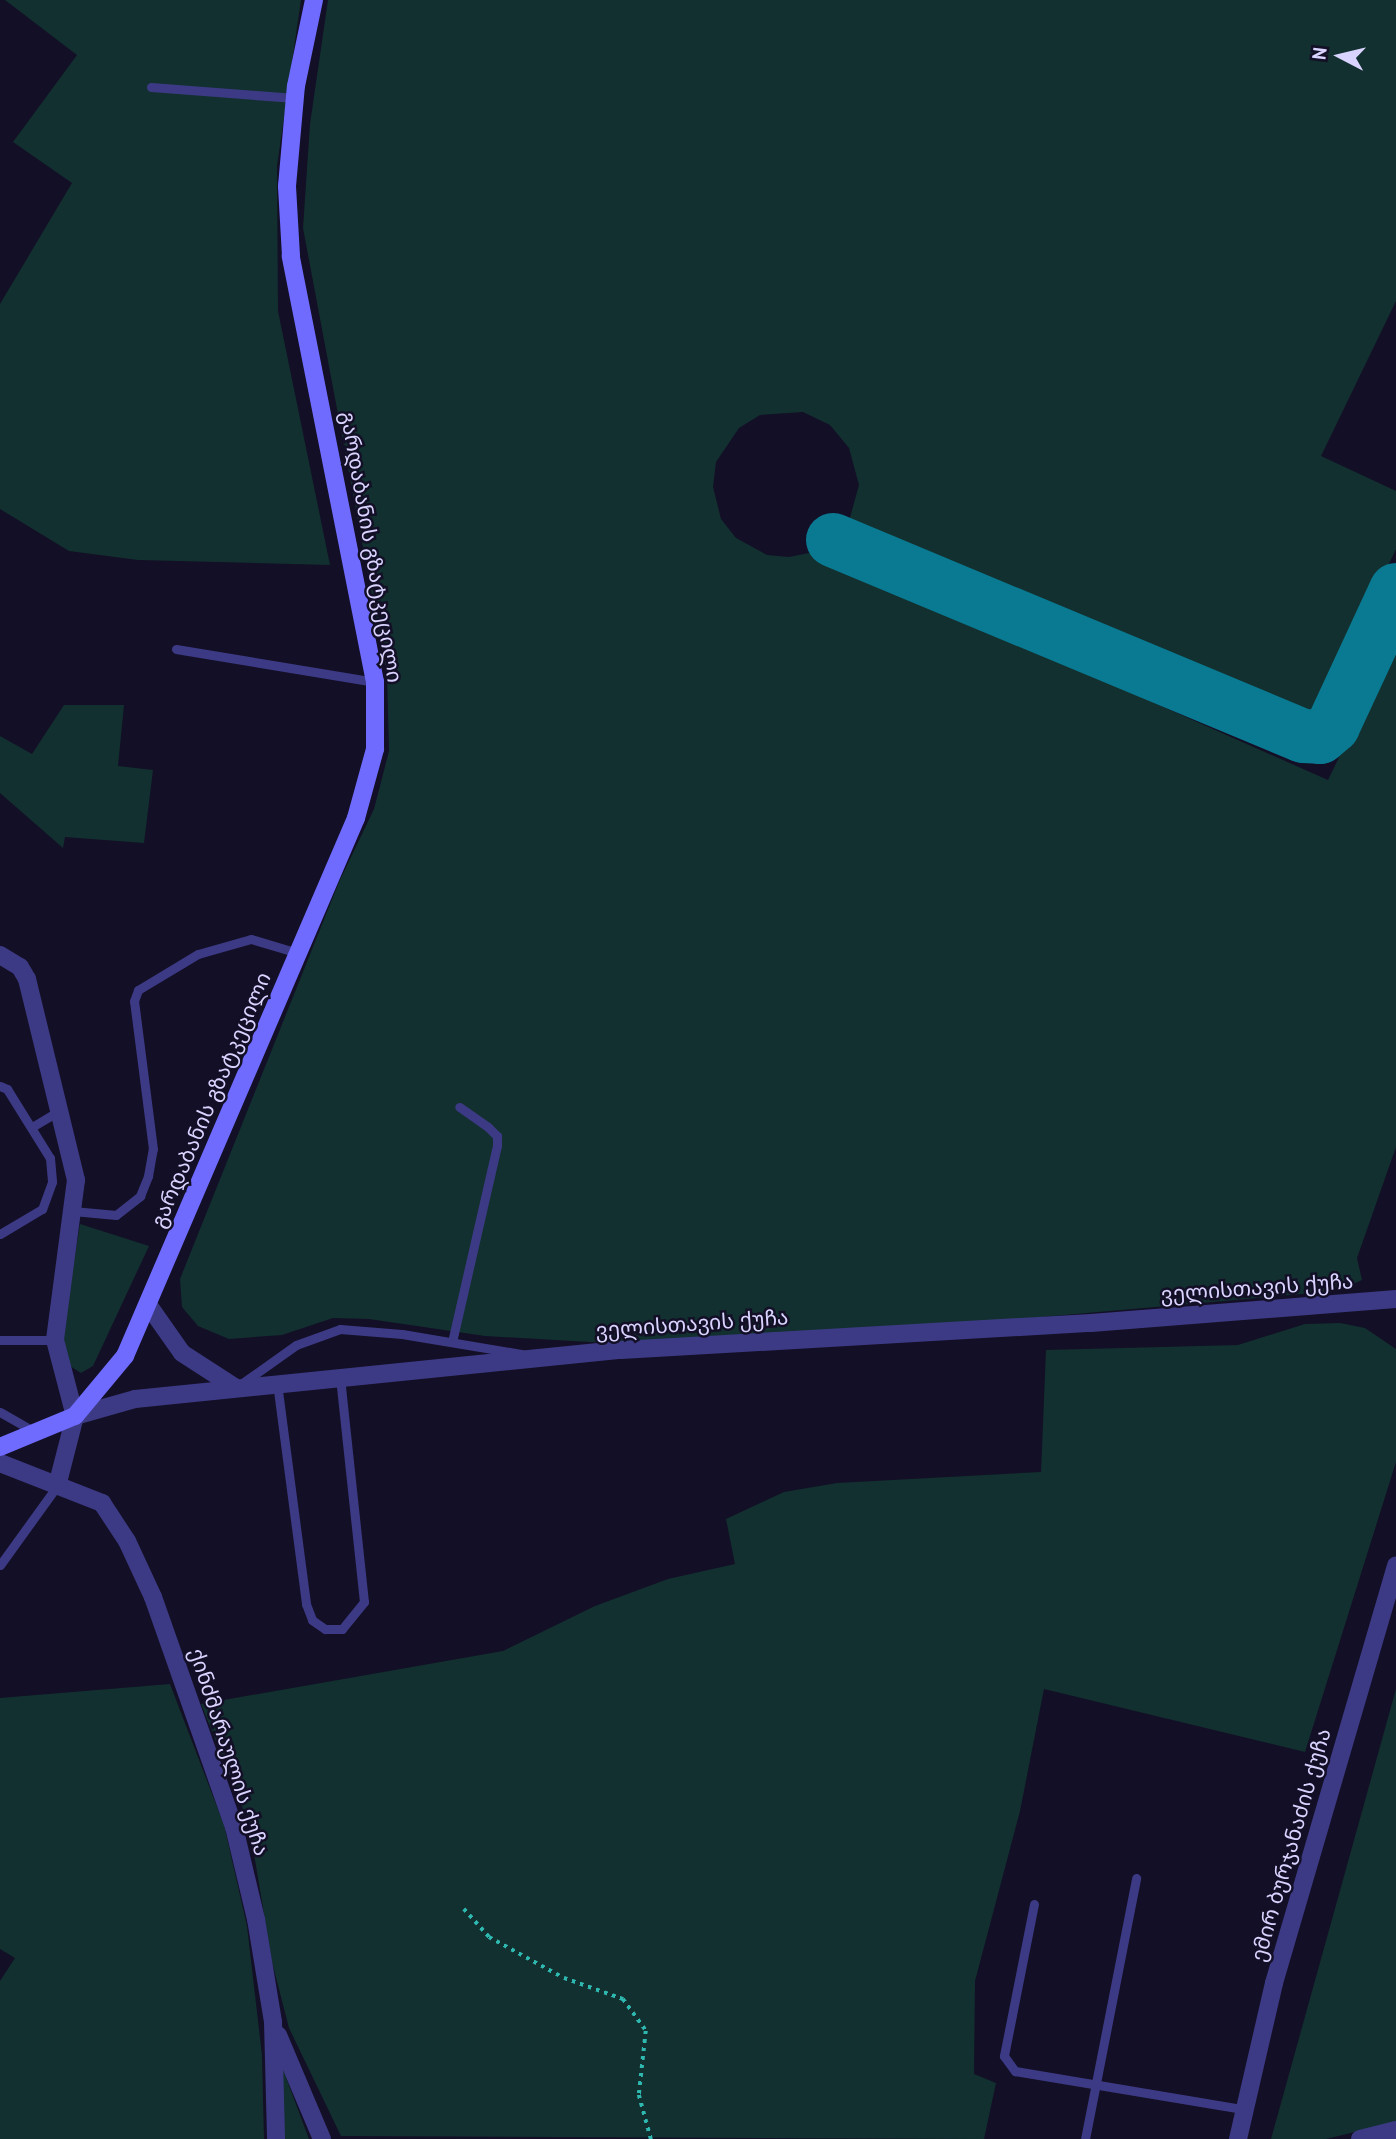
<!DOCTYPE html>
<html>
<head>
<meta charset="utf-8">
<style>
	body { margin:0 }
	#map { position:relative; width:1396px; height:2139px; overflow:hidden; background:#130f26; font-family:"PT Sans","Noto Sans Georgian",sans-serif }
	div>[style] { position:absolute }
	.green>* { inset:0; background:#12302f }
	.taxiway>* { height:54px; margin:-27px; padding:0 27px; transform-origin:27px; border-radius:27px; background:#0a7a92 }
	.path>* { height:3.5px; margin-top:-1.75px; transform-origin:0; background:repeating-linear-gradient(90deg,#2fb8b0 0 3.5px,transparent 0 8.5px) }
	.service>* { height:9px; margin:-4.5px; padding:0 4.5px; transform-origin:4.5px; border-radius:4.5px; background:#3d3a85 }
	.minor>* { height:18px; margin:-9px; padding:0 9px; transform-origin:9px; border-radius:9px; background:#3d3a85 }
	.tertiary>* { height:18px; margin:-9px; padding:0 9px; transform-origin:9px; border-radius:9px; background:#3d3a85 }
	.secondary>* { height:18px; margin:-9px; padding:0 9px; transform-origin:9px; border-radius:9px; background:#6f6bff }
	span { translate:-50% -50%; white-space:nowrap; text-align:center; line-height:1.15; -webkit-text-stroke:5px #130f26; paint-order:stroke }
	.street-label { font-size:21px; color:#d9d4ff }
	.north { position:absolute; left:1305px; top:21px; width:70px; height:70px; -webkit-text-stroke:5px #130f26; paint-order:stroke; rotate:277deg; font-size:19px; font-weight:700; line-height:28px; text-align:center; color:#d9d4ff }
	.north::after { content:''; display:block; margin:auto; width:24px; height:32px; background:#d9d4ff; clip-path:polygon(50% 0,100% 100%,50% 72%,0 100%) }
</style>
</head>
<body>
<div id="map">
	<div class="green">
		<i style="clip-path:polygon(5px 0,301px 0,277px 166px,278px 311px,330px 565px,138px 560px,69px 551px,0 509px,0 304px,72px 183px,13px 142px,77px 55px)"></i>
		<i style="clip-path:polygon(328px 0,1396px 0,1396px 301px,1321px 456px,1396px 491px,1396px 549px,1322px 705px,1313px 715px,1295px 718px,849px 521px,859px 485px,849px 448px,830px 425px,803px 412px,760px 415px,739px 428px,716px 462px,713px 487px,721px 519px,736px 538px,767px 555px,789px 557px,814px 552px,1328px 780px,1396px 640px,1396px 1147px,1357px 1258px,1362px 1280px,1337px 1291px,949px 1325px,608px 1343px,485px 1336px,369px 1319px,333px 1318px,282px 1335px,229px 1339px,198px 1326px,182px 1307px,180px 1279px,339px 882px,374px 809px,389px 751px,387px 675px,303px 228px,310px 124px)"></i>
		<i style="clip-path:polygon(64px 705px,124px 705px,118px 766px,153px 770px,144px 843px,65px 837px,63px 848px,0 793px,0 736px,32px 754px)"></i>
		<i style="clip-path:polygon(80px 1224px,149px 1246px,93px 1366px,81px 1373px,70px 1366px,62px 1337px)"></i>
		<i style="clip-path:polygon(1340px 1323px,1365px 1328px,1396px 1349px,1396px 1462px,1305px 1752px,1044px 1689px,1020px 1811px,975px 1981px,974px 2074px,996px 2083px,984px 2139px,341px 2136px,289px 2028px,272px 1962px,249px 1824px,201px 1704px,503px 1651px,595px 1606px,668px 1579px,735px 1564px,726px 1519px,784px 1492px,837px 1483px,1041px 1472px,1046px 1350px,1238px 1345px,1305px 1324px)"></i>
		<i style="clip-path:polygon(170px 1684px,224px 1825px,247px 1926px,262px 2055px,264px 2139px,0 2139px,0 1981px,15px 1958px,0 1949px,0 1698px)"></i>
		<i style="clip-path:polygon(1396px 1689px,1396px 2122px,1326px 2139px,1271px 2139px)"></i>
		<i style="clip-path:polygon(278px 2056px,309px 2139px,282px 2139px)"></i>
	</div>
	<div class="taxiway">
		<i style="left:833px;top:540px;width:509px;rotate:22.64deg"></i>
		<i style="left:1303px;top:736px;width:17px;rotate:3deg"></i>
		<i style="left:1320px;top:737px;width:17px;rotate:-40deg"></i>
		<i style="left:1333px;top:726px;width:150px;rotate:-65.1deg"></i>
	</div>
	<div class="path">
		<i style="left:464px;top:1909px;width:38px;rotate:48deg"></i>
		<i style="left:489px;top:1937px;width:85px;rotate:28.7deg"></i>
		<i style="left:564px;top:1978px;width:63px;rotate:19.6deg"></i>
		<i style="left:623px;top:1999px;width:39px;rotate:54deg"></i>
		<i style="left:646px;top:2031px;width:64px;rotate:96.2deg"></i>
		<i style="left:639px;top:2095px;width:46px;rotate:74.7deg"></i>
	</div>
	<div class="service">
		<i style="left:151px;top:87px;width:144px;rotate:4.4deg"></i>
		<i style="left:176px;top:649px;width:202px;rotate:9.4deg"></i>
		<i style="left:0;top:1086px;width:8px;rotate:23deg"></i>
		<i style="left:7px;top:1089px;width:81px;rotate:58.1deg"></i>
		<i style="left:50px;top:1158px;width:24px;rotate:85deg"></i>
		<i style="left:52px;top:1182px;width:29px;rotate:110deg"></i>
		<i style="left:42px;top:1209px;width:49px;rotate:149.2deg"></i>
		<i style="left:32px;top:1127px;width:31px;rotate:-31deg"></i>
		<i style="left:73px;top:1211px;width:43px;rotate:5.3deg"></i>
		<i style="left:116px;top:1215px;width:31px;rotate:-38deg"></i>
		<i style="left:140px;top:1196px;width:22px;rotate:-68deg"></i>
		<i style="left:148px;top:1176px;width:27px;rotate:-80deg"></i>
		<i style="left:153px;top:1149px;width:149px;rotate:-97.3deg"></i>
		<i style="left:134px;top:1001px;width:12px;rotate:-70deg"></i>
		<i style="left:138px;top:990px;width:70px;rotate:-31deg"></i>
		<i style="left:198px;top:954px;width:55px;rotate:-15.8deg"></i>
		<i style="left:251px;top:939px;width:49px;rotate:16.6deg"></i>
		<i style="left:0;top:1340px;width:55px"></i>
		<i style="left:452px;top:1342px;width:201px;rotate:-77.1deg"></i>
		<i style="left:497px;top:1146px;width:10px;rotate:-90deg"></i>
		<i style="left:497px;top:1136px;width:13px;rotate:-135deg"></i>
		<i style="left:488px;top:1127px;width:35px;rotate:-145deg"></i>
		<i style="left:277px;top:1383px;width:223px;rotate:82.5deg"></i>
		<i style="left:306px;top:1604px;width:17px;rotate:69deg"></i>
		<i style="left:312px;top:1620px;width:16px;rotate:35deg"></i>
		<i style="left:325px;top:1629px;width:17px"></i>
		<i style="left:342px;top:1629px;width:35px;rotate:-51deg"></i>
		<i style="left:364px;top:1602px;width:225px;rotate:-96.1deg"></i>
		<i style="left:241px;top:1384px;width:67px;rotate:-35.3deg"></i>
		<i style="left:296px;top:1345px;width:47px;rotate:-20deg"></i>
		<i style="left:340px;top:1329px;width:62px;rotate:4.6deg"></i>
		<i style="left:402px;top:1334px;width:122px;rotate:9.5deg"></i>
		<i style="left:0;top:1412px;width:40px;rotate:29.7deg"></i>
		<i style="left:0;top:1565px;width:97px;rotate:-54.2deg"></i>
		<i style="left:1034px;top:1904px;width:155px;rotate:101.2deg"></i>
		<i style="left:1004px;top:2056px;width:19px;rotate:54deg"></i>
		<i style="left:1015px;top:2071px;width:231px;rotate:9.5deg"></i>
		<i style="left:1085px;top:2139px;width:266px;rotate:-78.9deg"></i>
	</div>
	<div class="minor">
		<i style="left:0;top:955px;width:23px;rotate:31deg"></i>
		<i style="left:20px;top:967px;width:14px;rotate:60deg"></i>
		<i style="left:27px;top:979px;width:207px;rotate:76.3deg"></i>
		<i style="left:76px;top:1180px;width:161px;rotate:97.5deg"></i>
		<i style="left:55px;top:1340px;width:79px;rotate:75.3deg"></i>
		<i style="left:75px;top:1416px;width:72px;rotate:104.4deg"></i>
		<i style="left:0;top:1463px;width:110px;rotate:21.4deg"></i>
		<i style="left:102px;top:1503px;width:45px;rotate:56.7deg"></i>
		<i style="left:127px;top:1541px;width:62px;rotate:65.1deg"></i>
		<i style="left:153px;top:1597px;width:244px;rotate:70.6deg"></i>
		<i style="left:234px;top:1827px;width:95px;rotate:76.6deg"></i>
		<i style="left:256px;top:1919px;width:104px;rotate:80.6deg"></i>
		<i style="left:273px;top:2022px;width:117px;rotate:88.5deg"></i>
		<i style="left:278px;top:2035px;width:113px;rotate:67.1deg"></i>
		<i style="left:1360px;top:2139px;width:37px;rotate:-14deg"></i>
	</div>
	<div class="tertiary">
		<i style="left:149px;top:1306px;width:57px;rotate:54.9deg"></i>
		<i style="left:182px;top:1353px;width:64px;rotate:32.9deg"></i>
		<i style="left:75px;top:1416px;width:62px;rotate:-15.8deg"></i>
		<i style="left:135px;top:1399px;width:488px;rotate:-5.8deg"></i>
		<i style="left:621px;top:1350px;width:471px;rotate:-3.3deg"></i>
		<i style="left:1091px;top:1323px;width:306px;rotate:-4.5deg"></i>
		<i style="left:1238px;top:2139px;width:160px;rotate:-77deg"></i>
		<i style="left:1274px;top:1983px;width:435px;rotate:-73.7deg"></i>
	</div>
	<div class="secondary">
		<i style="left:0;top:1447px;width:81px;rotate:-22.5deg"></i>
		<i style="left:75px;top:1416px;width:78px;rotate:-50.2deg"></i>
		<i style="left:125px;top:1356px;width:585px;rotate:-66.76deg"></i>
		<i style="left:356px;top:818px;width:72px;rotate:-74.6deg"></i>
		<i style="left:375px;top:749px;width:67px;rotate:-90deg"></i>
		<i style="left:375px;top:682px;width:434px;rotate:-101.2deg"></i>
		<i style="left:291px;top:256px;width:70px;rotate:-93.3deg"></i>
		<i style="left:287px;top:186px;width:100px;rotate:-84.9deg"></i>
		<i style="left:296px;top:86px;width:88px;rotate:-78.2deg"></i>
	</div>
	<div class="street-label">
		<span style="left:371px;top:547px;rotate:80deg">გარდაბანის გზატკეცილი</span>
		<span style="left:211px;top:1100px;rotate:-67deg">გარდაბანის გზატკეცილი</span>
		<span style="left:1257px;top:1288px;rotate:-4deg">ველისთავის ქუჩა</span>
		<span style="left:692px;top:1324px;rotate:-4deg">ველისთავის ქუჩა</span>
		<span style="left:229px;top:1752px;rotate:72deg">ქინძმარაულის ქუჩა</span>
		<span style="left:1291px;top:1845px;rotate:-74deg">ემირ ბურჯანაძის ქუჩა</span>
	</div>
	<div class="north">N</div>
</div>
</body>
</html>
